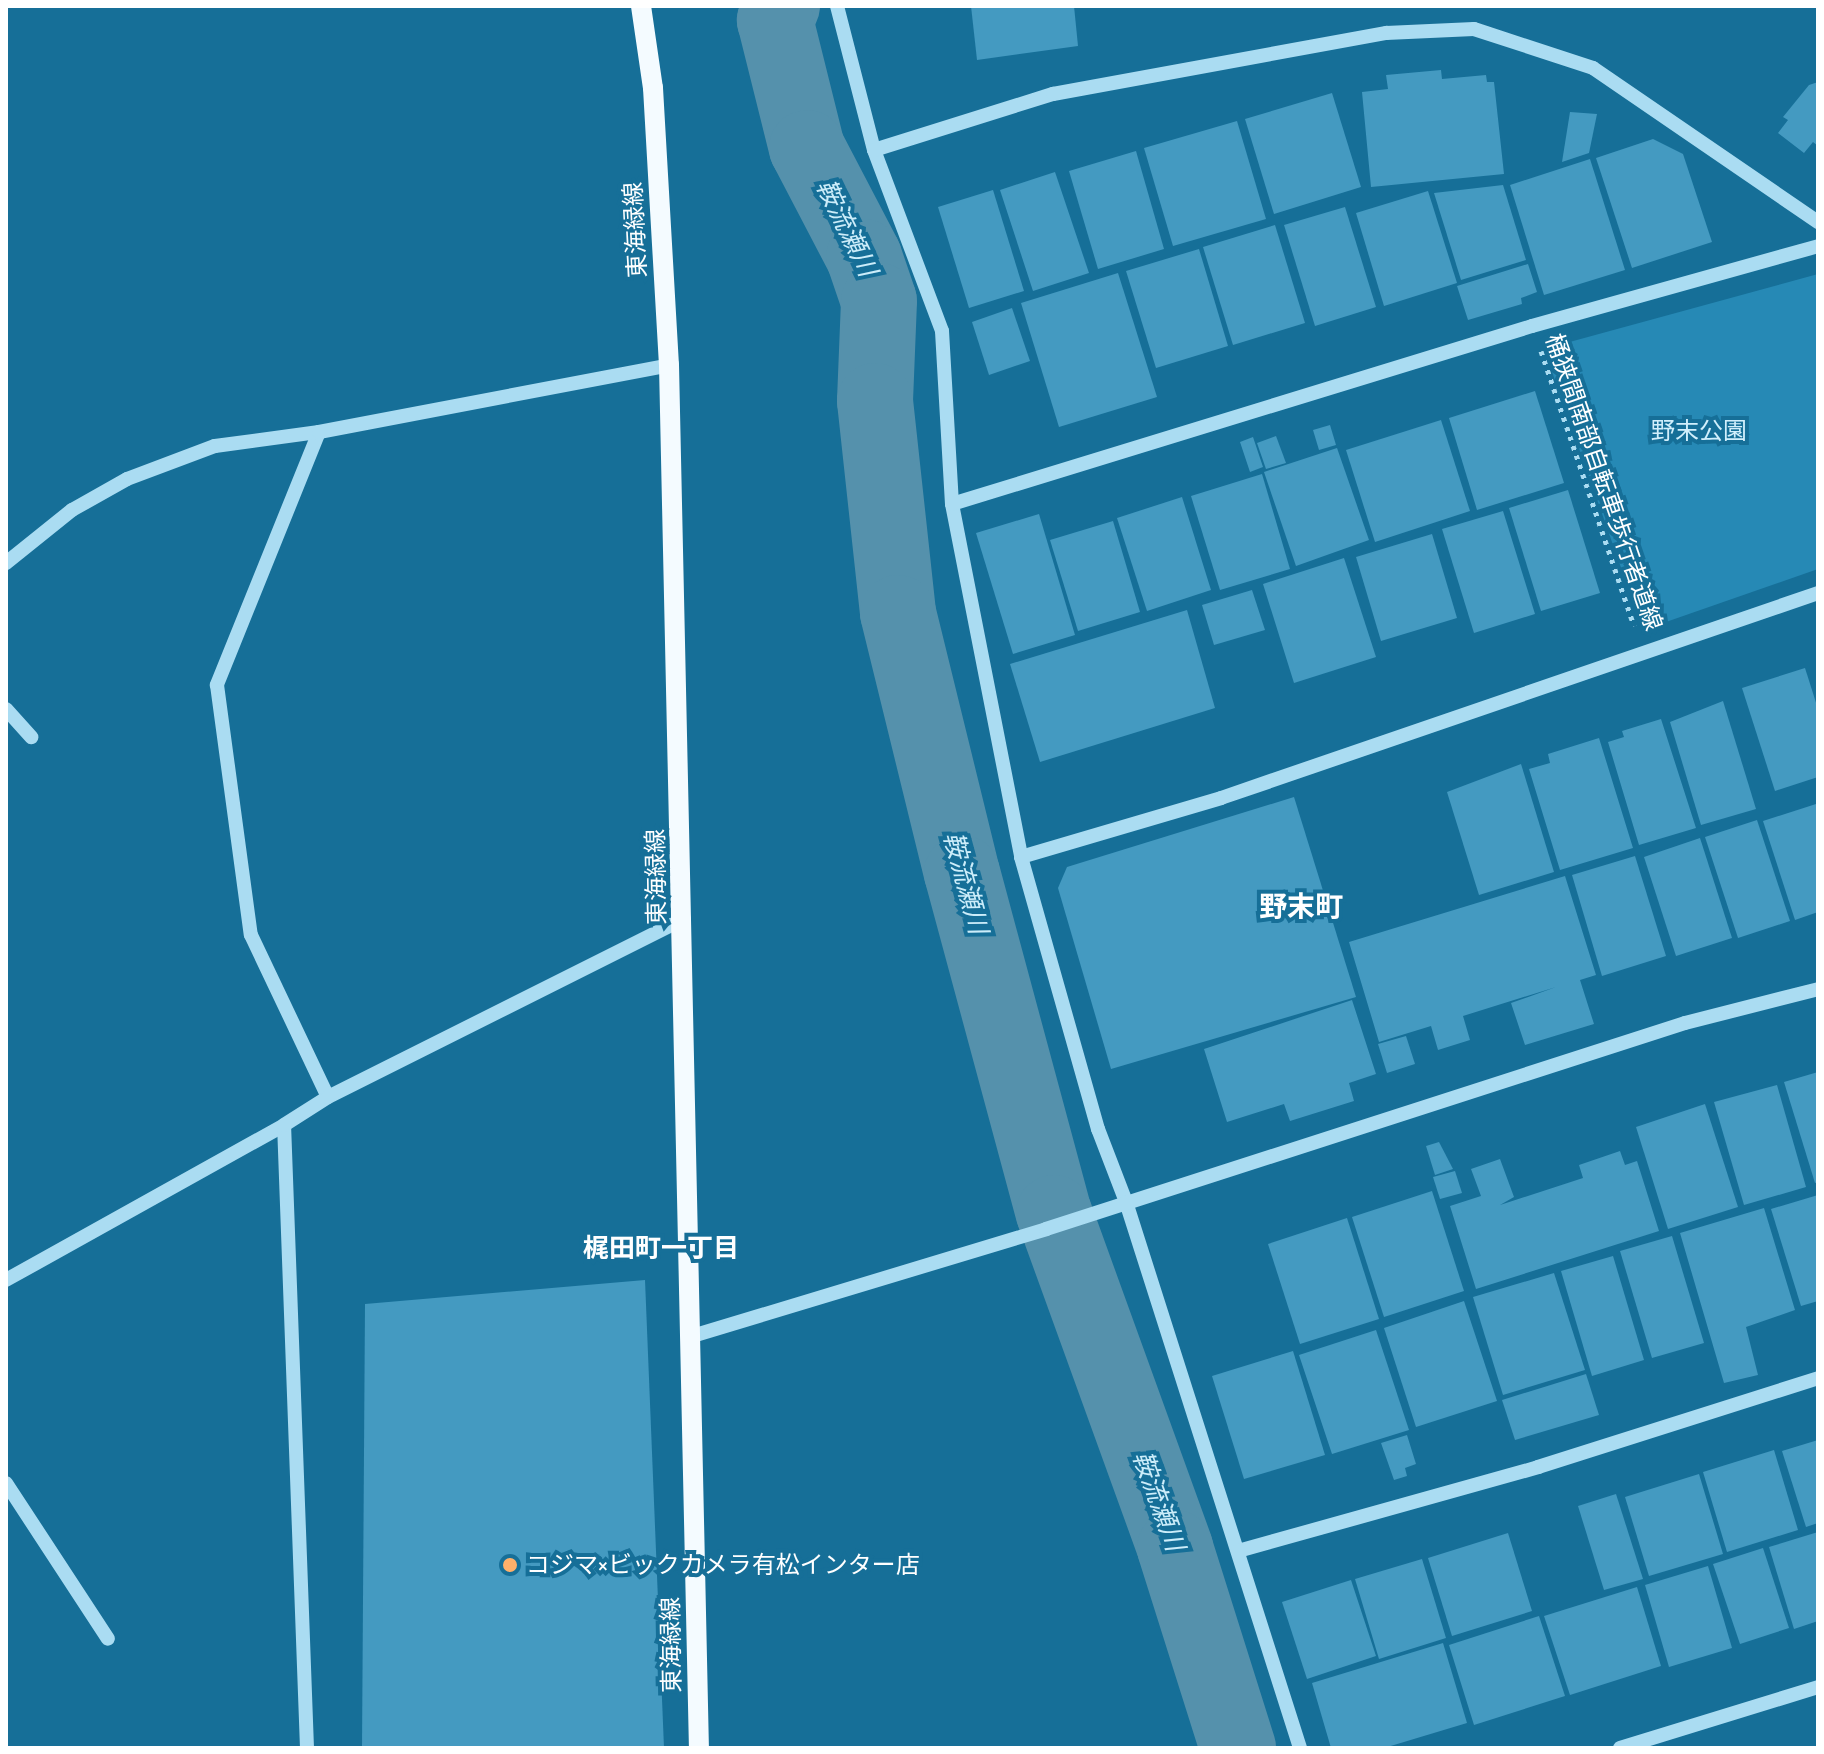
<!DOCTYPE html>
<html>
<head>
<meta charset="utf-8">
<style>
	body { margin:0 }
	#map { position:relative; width:1824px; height:1754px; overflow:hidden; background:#166f98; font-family:Cabin,"Noto Sans JP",sans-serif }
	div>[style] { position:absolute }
	.green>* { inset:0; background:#2689b5 }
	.river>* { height:76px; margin:-38px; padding:0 38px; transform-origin:38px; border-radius:38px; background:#5591ac }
	.building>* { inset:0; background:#449ac1 }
	.path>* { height:5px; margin-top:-2.5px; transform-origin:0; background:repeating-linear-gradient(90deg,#aadcf2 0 4px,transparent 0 10px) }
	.minor>* { height:14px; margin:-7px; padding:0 7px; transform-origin:7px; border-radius:7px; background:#aadcf2 }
	.major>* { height:20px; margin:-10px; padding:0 10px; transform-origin:10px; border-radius:10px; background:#f4fbff }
	.dots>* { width:22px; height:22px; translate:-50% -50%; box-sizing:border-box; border:4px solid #166f98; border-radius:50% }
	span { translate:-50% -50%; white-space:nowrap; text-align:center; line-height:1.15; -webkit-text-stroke:8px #166f98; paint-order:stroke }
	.street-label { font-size:24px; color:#fff }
	.park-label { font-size:24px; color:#d1effc }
	.poi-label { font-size:24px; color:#fff }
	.left { translate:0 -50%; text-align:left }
	.water-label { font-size:26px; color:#ccedfa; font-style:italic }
	.neighbourhood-label { font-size:26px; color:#fff; font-weight:700 }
	.quarter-label { font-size:28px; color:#fff; font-weight:700 }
	.frame { position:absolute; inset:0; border:8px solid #fff; pointer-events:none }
</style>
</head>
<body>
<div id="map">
	<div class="green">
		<i style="clip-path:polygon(1818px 274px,1818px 569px,1643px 630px,1544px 349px)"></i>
	</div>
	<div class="river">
		<i style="left:782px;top:6px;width:16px;rotate:117deg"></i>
		<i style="left:775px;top:20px;width:132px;rotate:76deg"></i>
		<i style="left:807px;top:148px;width:123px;rotate:62.4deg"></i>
		<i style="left:864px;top:257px;width:46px;rotate:71.2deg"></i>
		<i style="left:879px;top:301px;width:100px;rotate:92.3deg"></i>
		<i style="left:875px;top:401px;width:213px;rotate:83.8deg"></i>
		<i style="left:898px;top:613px;width:268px;rotate:76.2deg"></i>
		<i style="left:962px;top:873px;width:352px;rotate:74.9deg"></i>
		<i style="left:1054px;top:1213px;width:356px;rotate:70.1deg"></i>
		<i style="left:1175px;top:1548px;width:210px;rotate:72.5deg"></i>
	</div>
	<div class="building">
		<i style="clip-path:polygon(971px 6px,1074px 6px,1078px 46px,977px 60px)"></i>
		<i style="clip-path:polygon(1441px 70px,1442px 79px,1486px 75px,1487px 82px,1494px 82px,1504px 174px,1371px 187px,1362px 92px,1388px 89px,1386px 75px)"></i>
		<i style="clip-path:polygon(1818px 82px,1818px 146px,1813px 142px,1804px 153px,1778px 133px,1788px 120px,1783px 117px,1809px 85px)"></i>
		<i style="clip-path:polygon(1332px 93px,1361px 187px,1274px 214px,1245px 119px)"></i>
		<i style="clip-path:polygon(1570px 112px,1597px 114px,1589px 153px,1562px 162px)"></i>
		<i style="clip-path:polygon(1237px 121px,1266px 219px,1173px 246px,1144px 148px)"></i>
		<i style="clip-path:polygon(1653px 139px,1683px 154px,1712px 242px,1632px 268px,1596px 158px)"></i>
		<i style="clip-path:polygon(1136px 151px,1164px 249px,1098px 269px,1069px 171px)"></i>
		<i style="clip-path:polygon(1590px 159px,1625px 270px,1544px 295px,1510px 185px)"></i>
		<i style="clip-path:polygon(1055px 172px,1089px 273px,1033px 291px,1000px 190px)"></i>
		<i style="clip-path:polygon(1503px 185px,1526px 260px,1461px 280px,1434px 193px)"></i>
		<i style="clip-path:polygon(993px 190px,1024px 291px,969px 308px,938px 207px)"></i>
		<i style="clip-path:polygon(1428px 191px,1457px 283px,1384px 306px,1356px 213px)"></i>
		<i style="clip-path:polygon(1345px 207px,1376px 307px,1315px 326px,1284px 225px)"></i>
		<i style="clip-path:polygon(1275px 225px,1305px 323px,1233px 345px,1203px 247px)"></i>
		<i style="clip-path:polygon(1199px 249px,1228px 346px,1156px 368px,1126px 271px)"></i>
		<i style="clip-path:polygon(1528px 264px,1537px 292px,1521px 298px,1522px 304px,1468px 320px,1457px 286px)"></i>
		<i style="clip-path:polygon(1118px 273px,1157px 397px,1059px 427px,1021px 303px)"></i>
		<i style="clip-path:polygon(1012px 308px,1030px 361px,989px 375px,972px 322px)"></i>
		<i style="clip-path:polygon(1535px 391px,1564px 483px,1477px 510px,1449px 418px)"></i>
		<i style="clip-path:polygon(1441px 420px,1470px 511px,1375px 542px,1346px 450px)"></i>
		<i style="clip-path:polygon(1330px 425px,1336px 445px,1319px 450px,1313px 430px)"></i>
		<i style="clip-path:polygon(1276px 436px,1286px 463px,1266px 469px,1257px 443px)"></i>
		<i style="clip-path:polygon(1253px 437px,1263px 467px,1250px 472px,1240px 442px)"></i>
		<i style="clip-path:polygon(1337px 448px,1369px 540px,1296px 566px,1264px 472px)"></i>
		<i style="clip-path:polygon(1262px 474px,1290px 569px,1220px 590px,1191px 496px)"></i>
		<i style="clip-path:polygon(1568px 490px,1600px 593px,1541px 611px,1509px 508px)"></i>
		<i style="clip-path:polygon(1182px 497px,1211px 590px,1147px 611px,1117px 518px)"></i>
		<i style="clip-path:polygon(1503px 511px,1535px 614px,1474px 633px,1442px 529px)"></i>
		<i style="clip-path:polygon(1039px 514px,1075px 635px,1013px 654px,976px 533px)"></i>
		<i style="clip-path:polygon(1113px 521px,1140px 612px,1078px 631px,1050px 540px)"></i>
		<i style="clip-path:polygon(1432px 534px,1457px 618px,1381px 641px,1356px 557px)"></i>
		<i style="clip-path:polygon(1344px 558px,1376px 657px,1294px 683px,1263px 584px)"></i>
		<i style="clip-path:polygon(1252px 590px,1265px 630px,1214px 645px,1202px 605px)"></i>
		<i style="clip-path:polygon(1187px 610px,1215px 708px,1040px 762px,1010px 664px)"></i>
		<i style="clip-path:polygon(1805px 668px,1818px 709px,1818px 777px,1775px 791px,1742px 688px)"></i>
		<i style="clip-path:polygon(1723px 701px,1756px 809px,1701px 825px,1670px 722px)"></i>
		<i style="clip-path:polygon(1661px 719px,1696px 828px,1639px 845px,1608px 742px,1624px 737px,1622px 731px)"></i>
		<i style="clip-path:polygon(1599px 738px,1633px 848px,1560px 870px,1529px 769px,1550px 763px,1548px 754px)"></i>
		<i style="clip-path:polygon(1521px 764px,1554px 872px,1479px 895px,1447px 792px)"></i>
		<i style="clip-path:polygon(1294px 797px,1356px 997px,1111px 1069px,1058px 888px,1067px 867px)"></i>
		<i style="clip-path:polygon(1816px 804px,1818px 912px,1795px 920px,1763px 821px)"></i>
		<i style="clip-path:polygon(1757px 820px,1790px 921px,1738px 938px,1705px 837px)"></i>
		<i style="clip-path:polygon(1700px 838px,1732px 938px,1676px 956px,1644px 857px)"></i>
		<i style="clip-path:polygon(1635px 856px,1666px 956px,1602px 976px,1572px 875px)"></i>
		<i style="clip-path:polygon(1565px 876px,1596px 975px,1580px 980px,1594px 1024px,1525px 1045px,1511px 1003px,1556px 987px,1463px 1016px,1470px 1040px,1438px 1050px,1431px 1026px,1379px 1042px,1349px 942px)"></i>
		<i style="clip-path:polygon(1352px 1000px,1376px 1074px,1349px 1083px,1354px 1101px,1290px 1121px,1284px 1104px,1227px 1122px,1204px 1049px)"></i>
		<i style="clip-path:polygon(1406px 1036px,1415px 1064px,1387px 1073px,1378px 1044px)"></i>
		<i style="clip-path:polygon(1818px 1072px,1818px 1182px,1815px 1183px,1784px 1082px)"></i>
		<i style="clip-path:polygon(1777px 1085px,1806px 1187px,1744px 1205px,1714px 1102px)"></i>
		<i style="clip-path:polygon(1705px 1104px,1738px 1207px,1668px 1229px,1636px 1127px)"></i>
		<i style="clip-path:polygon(1439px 1142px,1453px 1169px,1435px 1175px,1426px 1146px)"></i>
		<i style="clip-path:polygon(1620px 1151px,1625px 1165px,1637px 1161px,1659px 1231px,1476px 1289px,1450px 1206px,1481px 1196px,1471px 1169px,1500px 1159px,1514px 1197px,1500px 1205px,1583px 1178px,1579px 1165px)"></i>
		<i style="clip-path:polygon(1455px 1171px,1462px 1193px,1440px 1199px,1433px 1177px)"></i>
		<i style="clip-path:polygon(1432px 1191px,1464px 1291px,1384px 1317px,1352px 1217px)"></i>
		<i style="clip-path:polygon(1818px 1195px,1818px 1301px,1801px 1306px,1771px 1209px)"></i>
		<i style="clip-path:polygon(1764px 1208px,1795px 1310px,1746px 1327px,1758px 1375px,1724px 1383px,1680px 1233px)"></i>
		<i style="clip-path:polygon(1347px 1218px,1379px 1319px,1300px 1344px,1268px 1244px)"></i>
		<i style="clip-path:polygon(1672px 1236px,1704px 1343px,1652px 1358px,1620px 1251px)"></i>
		<i style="clip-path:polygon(1613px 1256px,1644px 1360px,1592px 1376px,1561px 1271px)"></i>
		<i style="clip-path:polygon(1554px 1273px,1585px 1370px,1503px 1395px,1473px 1297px)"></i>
		<i style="clip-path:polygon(645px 1280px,664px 1748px,362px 1748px,365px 1304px)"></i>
		<i style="clip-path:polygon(1464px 1301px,1497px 1401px,1416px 1427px,1384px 1328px)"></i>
		<i style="clip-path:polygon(1376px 1330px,1409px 1430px,1332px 1454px,1299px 1355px)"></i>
		<i style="clip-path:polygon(1293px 1351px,1325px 1455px,1244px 1479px,1212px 1376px)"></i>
		<i style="clip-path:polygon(1586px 1374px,1599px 1415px,1515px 1440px,1502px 1400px)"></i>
		<i style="clip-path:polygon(1407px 1435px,1416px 1464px,1405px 1468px,1407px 1476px,1394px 1480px,1381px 1443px)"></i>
		<i style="clip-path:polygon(1818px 1440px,1818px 1523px,1806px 1527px,1782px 1451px)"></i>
		<i style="clip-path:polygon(1774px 1450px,1798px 1530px,1727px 1552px,1703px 1472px)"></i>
		<i style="clip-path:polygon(1699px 1474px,1723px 1554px,1649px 1576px,1625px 1497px)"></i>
		<i style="clip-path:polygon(1616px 1494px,1643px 1579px,1604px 1590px,1578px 1506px)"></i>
		<i style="clip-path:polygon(1818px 1532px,1818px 1621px,1794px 1629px,1769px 1547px)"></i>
		<i style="clip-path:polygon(1508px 1533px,1532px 1611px,1452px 1636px,1428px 1558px)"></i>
		<i style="clip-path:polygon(1763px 1548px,1789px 1628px,1740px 1644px,1713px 1564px)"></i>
		<i style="clip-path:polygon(1422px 1559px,1446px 1638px,1379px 1659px,1355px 1579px)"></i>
		<i style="clip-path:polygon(1708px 1566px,1732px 1648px,1669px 1667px,1645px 1585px)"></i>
		<i style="clip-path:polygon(1351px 1580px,1376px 1656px,1307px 1679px,1282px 1602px)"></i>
		<i style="clip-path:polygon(1637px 1587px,1661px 1666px,1570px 1695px,1544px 1616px)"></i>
		<i style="clip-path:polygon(1539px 1616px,1565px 1696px,1474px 1725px,1449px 1645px)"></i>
		<i style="clip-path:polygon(1443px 1643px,1467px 1723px,1384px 1748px,1331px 1748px,1312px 1683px)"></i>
	</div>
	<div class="path">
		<i style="left:1541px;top:351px;width:290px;rotate:71.3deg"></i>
	</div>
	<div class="minor">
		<i style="left:837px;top:6px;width:149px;rotate:75.6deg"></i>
		<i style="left:874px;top:150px;width:193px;rotate:69.4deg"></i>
		<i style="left:942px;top:331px;width:173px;rotate:86.7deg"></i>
		<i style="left:952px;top:504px;width:360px;rotate:78.9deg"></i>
		<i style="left:1021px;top:857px;width:283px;rotate:74.2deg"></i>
		<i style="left:1098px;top:1129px;width:78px;rotate:69deg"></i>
		<i style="left:1126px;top:1202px;width:573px;rotate:72.32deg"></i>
		<i style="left:874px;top:150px;width:188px;rotate:-17.4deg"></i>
		<i style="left:1053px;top:94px;width:339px;rotate:-10.4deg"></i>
		<i style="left:1386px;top:33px;width:88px;rotate:-2.6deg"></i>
		<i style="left:1474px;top:29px;width:125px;rotate:18.1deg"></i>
		<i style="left:1593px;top:68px;width:273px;rotate:34.4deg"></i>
		<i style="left:319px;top:432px;width:273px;rotate:112deg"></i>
		<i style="left:217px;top:685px;width:252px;rotate:82.3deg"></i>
		<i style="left:251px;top:935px;width:179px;rotate:64.6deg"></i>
		<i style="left:952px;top:504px;width:607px;rotate:-17.06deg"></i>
		<i style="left:1532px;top:326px;width:297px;rotate:-15.6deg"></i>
		<i style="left:6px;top:563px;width:85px;rotate:-38.8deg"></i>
		<i style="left:72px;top:510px;width:63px;rotate:-29.4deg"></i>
		<i style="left:127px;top:479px;width:94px;rotate:-20.6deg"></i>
		<i style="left:215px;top:446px;width:105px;rotate:-7.7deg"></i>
		<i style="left:319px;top:432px;width:356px;rotate:-10.8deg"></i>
		<i style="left:6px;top:709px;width:38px;rotate:48deg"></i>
		<i style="left:1021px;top:857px;width:209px;rotate:-16.4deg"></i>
		<i style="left:1221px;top:798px;width:631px;rotate:-18.95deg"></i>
		<i style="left:6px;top:1280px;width:318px;rotate:-29.1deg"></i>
		<i style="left:689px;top:1337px;width:373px;rotate:-16.8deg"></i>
		<i style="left:1046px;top:1229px;width:671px;rotate:-17.87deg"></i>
		<i style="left:1685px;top:1023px;width:137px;rotate:-14.3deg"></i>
		<i style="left:6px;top:1483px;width:186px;rotate:56.8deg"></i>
		<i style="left:1238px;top:1551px;width:312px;rotate:-15.6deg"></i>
		<i style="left:1538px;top:1467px;width:294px;rotate:-17.6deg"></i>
		<i style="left:307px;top:1748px;width:623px;rotate:-92.11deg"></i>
		<i style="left:284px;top:1125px;width:52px;rotate:-32.5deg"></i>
		<i style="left:328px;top:1097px;width:398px;rotate:-26.6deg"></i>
		<i style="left:1620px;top:1748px;width:207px;rotate:-17.1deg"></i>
	</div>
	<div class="major">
		<i style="left:641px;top:6px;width:83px;rotate:81.7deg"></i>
		<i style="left:653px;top:88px;width:277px;rotate:86.7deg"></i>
		<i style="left:669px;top:365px;width:1383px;rotate:88.76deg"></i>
	</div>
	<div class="dots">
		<i style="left:510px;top:1565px;background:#ffb06a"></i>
	</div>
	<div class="street-label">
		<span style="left:635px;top:230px;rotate:-93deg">東海緑線</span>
		<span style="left:1604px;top:482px;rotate:71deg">桶狭間南部自転車歩行者道線</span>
		<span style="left:656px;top:877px;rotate:-91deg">東海緑線</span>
		<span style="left:671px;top:1645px;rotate:-91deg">東海緑線</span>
	</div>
	<div class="park-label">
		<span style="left:1699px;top:431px">野末公園</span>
	</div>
	<div class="poi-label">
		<span class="left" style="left:526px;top:1565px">コジマ×ビックカメラ有松インター店</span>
	</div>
	<div class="water-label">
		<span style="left:846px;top:228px;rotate:64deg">鞍流瀬川</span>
		<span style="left:965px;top:883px;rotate:75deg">鞍流瀬川</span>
		<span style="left:1158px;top:1501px;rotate:70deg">鞍流瀬川</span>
	</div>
	<div class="neighbourhood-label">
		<span style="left:661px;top:1249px">梶田町一丁目</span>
	</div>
	<div class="quarter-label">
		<span style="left:1301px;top:906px">野末町</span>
	</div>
	<div class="frame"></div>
</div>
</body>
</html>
